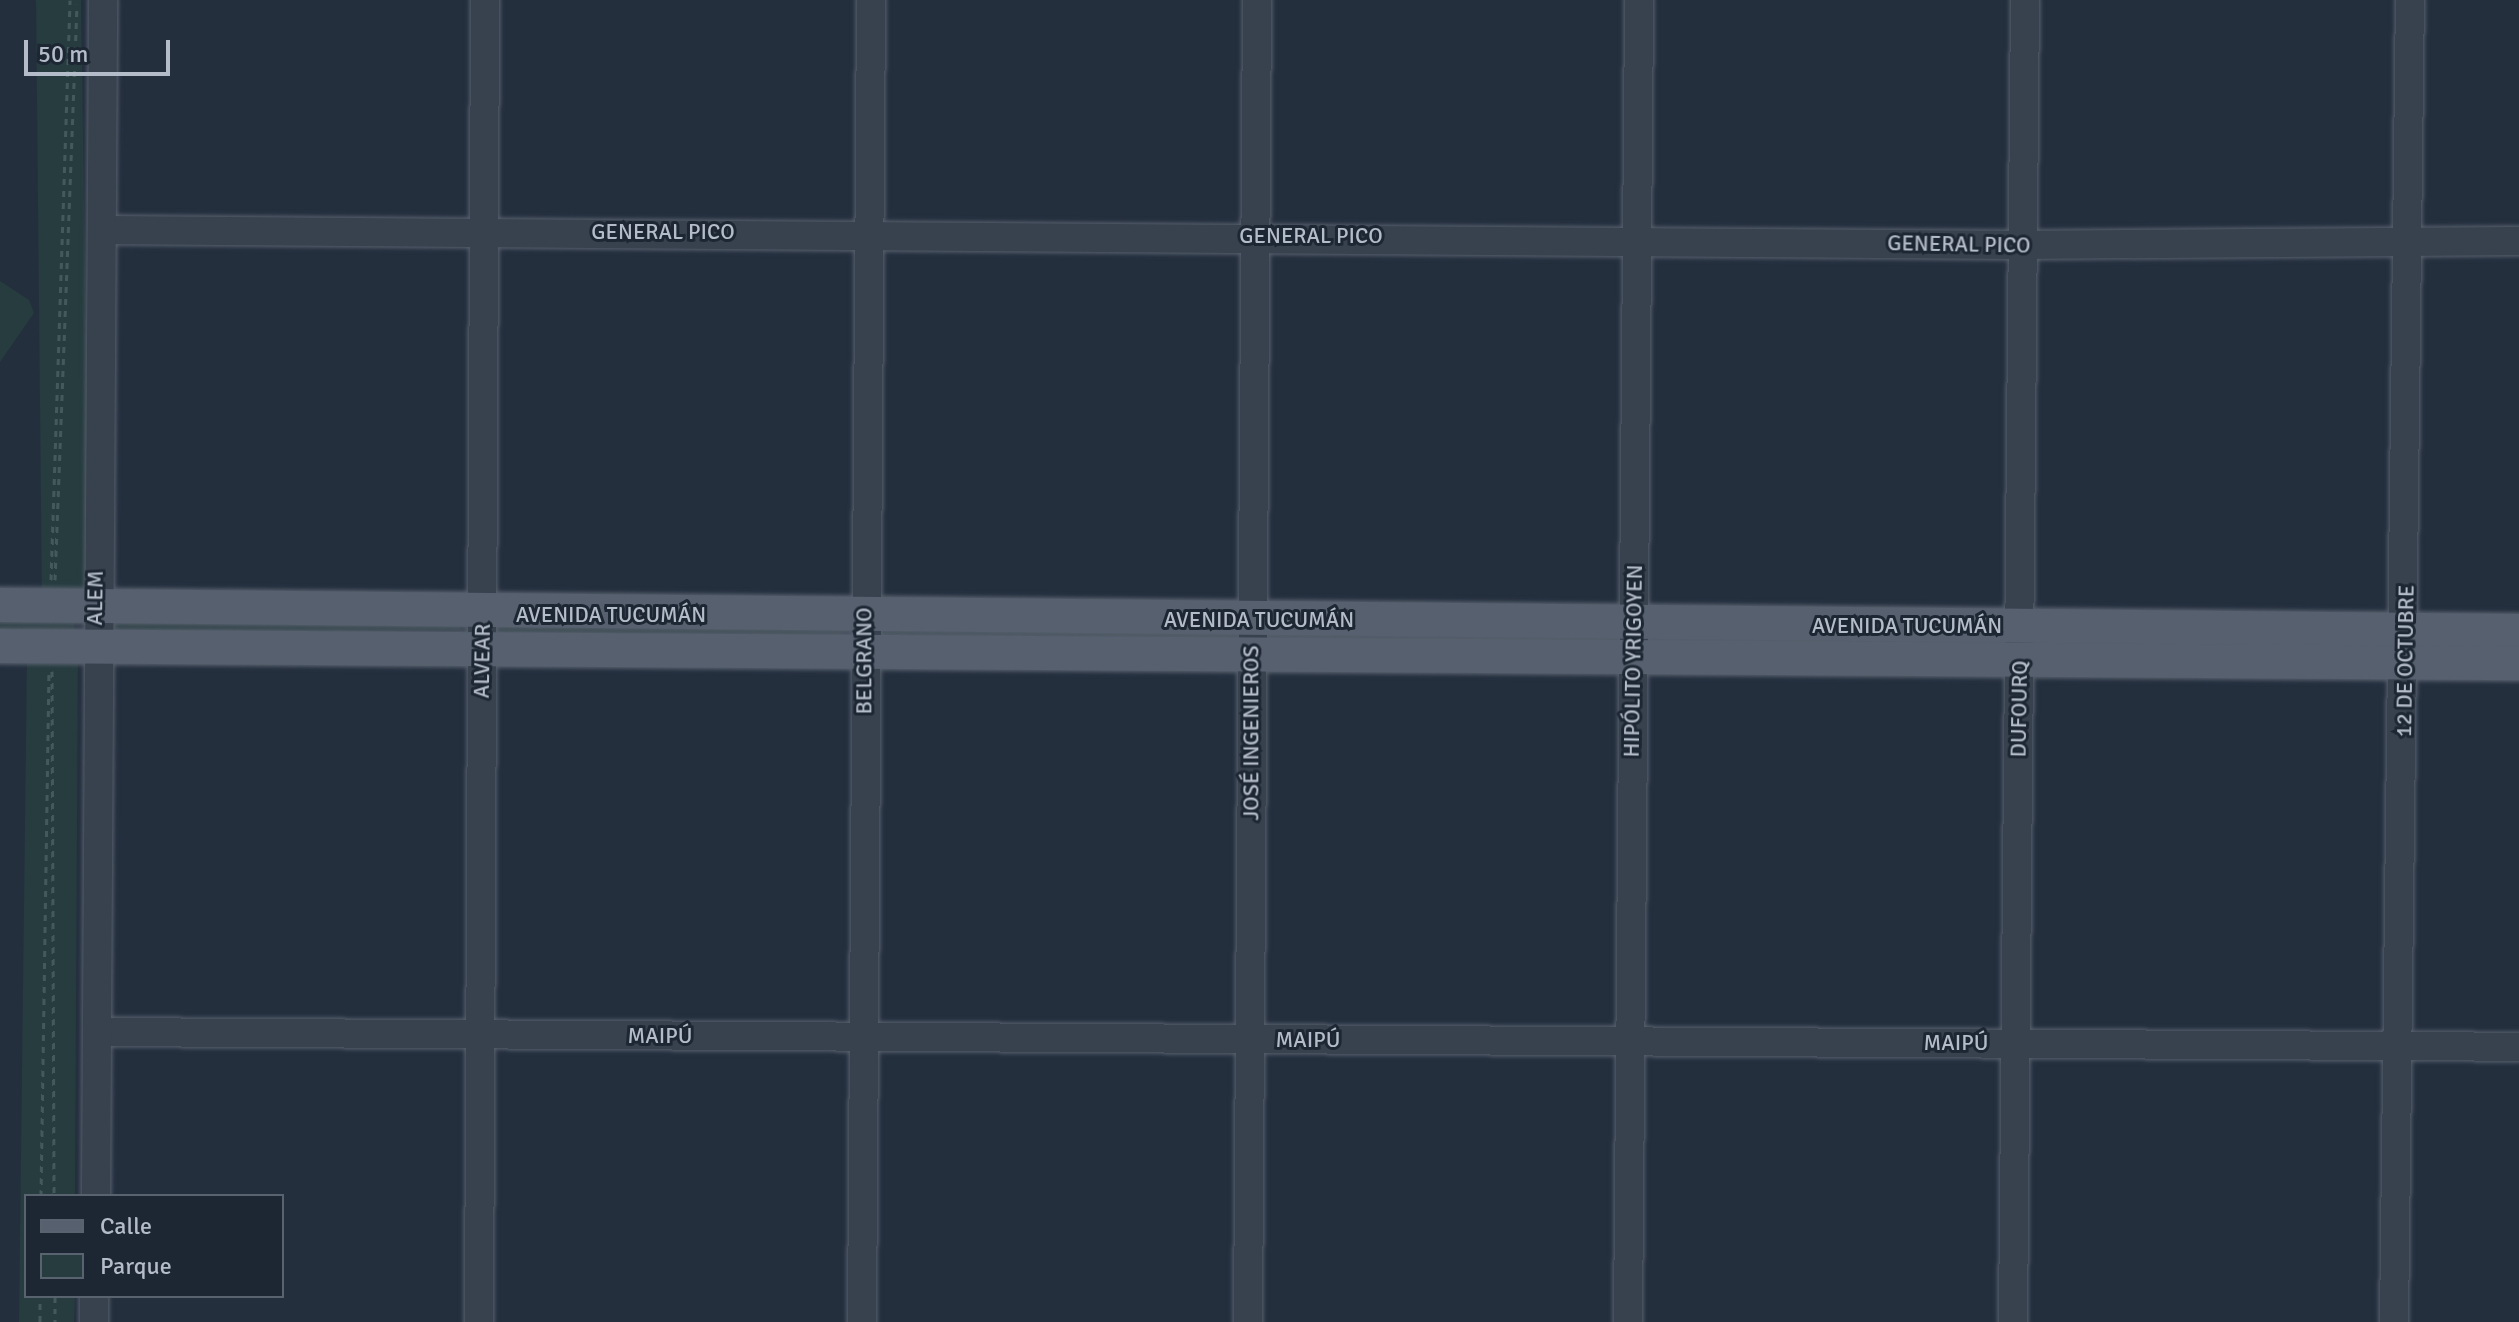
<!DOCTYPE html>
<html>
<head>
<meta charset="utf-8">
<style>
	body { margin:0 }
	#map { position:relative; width:2519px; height:1322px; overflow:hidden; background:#242f3e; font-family:Signika,sans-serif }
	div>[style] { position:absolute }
	.green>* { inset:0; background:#263c3f }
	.path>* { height:3px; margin-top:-1.5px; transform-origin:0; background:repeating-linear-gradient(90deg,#44595c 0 6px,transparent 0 12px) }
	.roads { filter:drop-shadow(0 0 2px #565f6c) drop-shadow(0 0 2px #565f6c) }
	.minor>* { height:28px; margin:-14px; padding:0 14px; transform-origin:14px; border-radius:14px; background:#38414e }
	.major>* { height:34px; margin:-17px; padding:0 17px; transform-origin:17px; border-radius:17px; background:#56606e }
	span { translate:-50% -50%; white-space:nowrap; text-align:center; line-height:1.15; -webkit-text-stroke:6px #1d2633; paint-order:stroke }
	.street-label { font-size:22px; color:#b4bcc9 }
	.legend { position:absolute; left:24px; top:1194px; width:260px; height:104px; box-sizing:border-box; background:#1d2633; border:2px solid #59626f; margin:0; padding:10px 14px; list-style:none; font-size:24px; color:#b4bcc9 }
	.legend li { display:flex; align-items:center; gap:16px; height:40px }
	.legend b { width:40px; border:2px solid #59626f }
	.scale { position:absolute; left:24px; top:40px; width:146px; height:36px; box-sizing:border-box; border:4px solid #b4bcc9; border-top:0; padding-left:10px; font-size:24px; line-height:28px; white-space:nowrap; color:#b4bcc9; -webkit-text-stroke:6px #1d2633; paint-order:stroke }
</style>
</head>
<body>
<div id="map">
	<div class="green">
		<i style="clip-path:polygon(36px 0,81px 0,90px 605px,42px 607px)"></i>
		<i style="clip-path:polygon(0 281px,29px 300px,34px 313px,0 362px)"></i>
		<i style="clip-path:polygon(0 607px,74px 611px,74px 646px,0 643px)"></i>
		<i style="clip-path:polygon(111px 619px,456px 623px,461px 630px,109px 633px)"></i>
		<i style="clip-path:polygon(836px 621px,843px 631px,836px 638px,501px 637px,493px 630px,500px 622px)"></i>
		<i style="clip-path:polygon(883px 621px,1231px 628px,1233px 638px,884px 639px,877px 634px)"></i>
		<i style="clip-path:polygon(27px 656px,78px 656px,75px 1196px,26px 1196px,26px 1296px,75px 1296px,74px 1322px,19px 1322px)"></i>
	</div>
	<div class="path">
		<i style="left:51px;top:580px;width:580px;rotate:-88.12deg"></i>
		<i style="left:55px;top:580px;width:576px;rotate:-87.81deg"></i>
		<i style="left:52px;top:671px;width:525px;rotate:89.78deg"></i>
		<i style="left:41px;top:1196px;width:524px;rotate:-89.13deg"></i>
		<i style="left:55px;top:1296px;width:26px;rotate:90deg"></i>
		<i style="left:40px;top:1322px;width:26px;rotate:-90deg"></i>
	</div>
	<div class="roads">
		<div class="minor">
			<i style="left:103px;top:230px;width:1916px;rotate:0.45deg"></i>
			<i style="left:2019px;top:245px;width:500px;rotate:-0.46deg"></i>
			<i style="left:98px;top:1032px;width:2421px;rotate:0.35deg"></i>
			<i style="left:96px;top:1196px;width:1196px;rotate:-89.66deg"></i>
			<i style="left:94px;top:1322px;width:26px;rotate:-90deg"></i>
			<i style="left:479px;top:1322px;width:1322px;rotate:-89.74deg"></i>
			<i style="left:862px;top:1322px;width:1322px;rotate:-89.61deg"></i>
			<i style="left:1248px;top:1322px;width:1322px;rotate:-89.61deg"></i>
			<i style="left:1628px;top:1322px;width:1322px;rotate:-89.52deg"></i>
			<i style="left:2013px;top:1322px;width:1322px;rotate:-89.48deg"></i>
			<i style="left:2394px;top:1322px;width:1322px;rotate:-89.31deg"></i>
		</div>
		<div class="major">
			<i style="left:0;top:605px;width:2519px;rotate:0.59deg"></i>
			<i style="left:0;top:646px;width:2519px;rotate:0.39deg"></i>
		</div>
	</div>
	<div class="street-label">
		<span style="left:663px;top:232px">GENERAL PICO</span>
		<span style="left:1311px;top:236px">GENERAL PICO</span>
		<span style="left:1959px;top:244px;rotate:1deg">GENERAL PICO</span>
		<span style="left:95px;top:598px;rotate:-89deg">ALEM</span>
		<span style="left:611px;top:615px">AVENIDA TUCUMÁN</span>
		<span style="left:1259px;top:620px">AVENIDA TUCUMÁN</span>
		<span style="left:1907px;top:626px">AVENIDA TUCUMÁN</span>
		<span style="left:482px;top:661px;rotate:-89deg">ALVEAR</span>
		<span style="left:864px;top:661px;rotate:-90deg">BELGRANO</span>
		<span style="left:1633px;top:661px;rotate:-89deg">HIPÓLITO YRIGOYEN</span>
		<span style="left:2405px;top:661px;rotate:-89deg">12 DE OCTUBRE</span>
		<span style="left:2019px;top:709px;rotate:-89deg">DUFOURQ</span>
		<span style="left:1251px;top:733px;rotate:-90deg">JOSÉ INGENIEROS</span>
		<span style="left:660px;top:1036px">MAIPÚ</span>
		<span style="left:1308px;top:1040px">MAIPÚ</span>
		<span style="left:1956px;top:1043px">MAIPÚ</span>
	</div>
	<ul class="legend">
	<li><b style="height:10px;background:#56606e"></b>Calle</li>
	<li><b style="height:22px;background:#263c3f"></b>Parque</li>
	</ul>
	<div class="scale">50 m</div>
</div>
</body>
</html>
